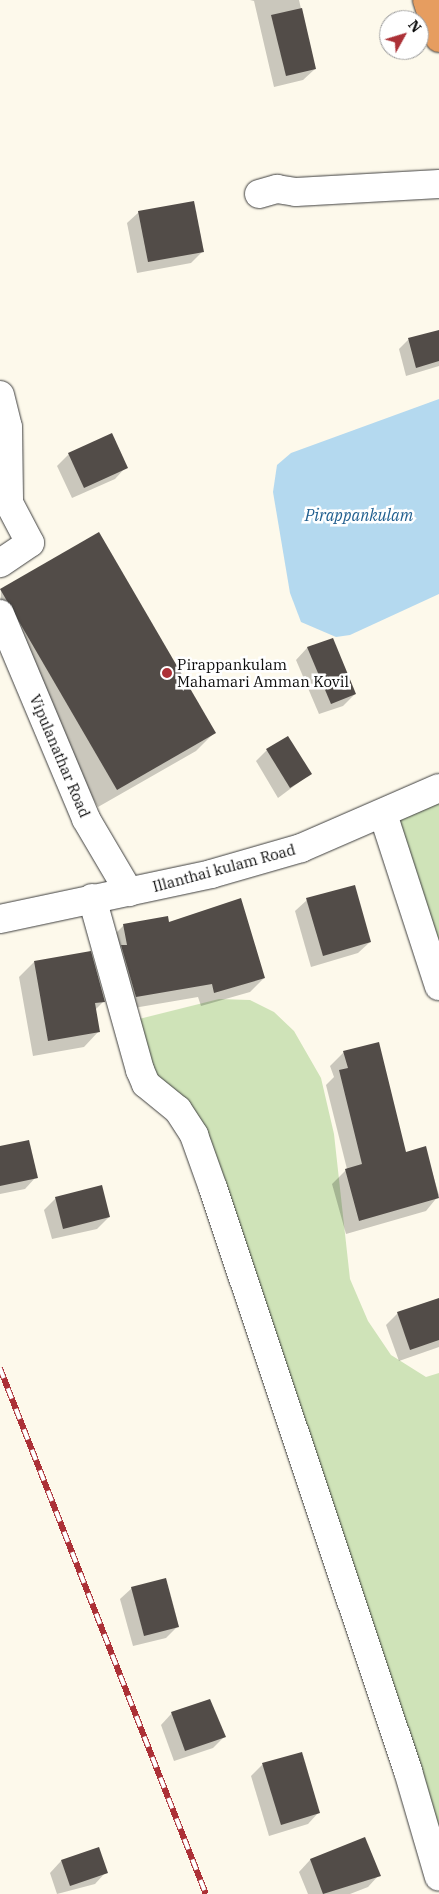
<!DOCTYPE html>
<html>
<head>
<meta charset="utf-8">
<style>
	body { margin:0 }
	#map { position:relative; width:439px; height:1894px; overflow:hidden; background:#fdf9eb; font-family:"IBM Plex Serif",serif }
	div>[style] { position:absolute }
	.green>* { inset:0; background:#cfe3b8 }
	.water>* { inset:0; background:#b4d9ef }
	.shadow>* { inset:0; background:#0003 }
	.building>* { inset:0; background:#524c48 }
	.roads { filter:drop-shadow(0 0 1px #3e3e3e) drop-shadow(0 0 1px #3e3e3e) }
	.street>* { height:28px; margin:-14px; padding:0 14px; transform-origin:14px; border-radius:14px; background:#fff }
	.highway>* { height:28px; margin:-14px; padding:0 14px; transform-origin:14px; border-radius:14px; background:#e69d60 }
	.rail>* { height:5.5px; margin-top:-2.75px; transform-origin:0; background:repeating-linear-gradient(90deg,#fff 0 11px,#ac3137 0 22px); box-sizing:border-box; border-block:1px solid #ac3137 }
	.dots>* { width:14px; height:14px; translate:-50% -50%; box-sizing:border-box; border:2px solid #fff; border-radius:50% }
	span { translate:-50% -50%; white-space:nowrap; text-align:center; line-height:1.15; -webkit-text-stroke:5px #fff; paint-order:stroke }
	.poi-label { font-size:15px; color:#0b0b0b }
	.left { translate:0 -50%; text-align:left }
	.street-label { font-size:15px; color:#0b0b0b }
	.water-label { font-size:16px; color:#215f8f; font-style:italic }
	.north { position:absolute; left:379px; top:10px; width:50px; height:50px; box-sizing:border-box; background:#fff; border:1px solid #9d9d9d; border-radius:50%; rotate:51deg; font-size:14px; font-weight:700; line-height:20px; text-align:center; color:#0b0b0b }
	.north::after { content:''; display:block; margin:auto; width:18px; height:22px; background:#ac3137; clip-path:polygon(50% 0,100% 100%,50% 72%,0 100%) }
</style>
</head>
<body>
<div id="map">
	<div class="green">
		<i style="clip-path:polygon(439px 788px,439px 986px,383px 814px)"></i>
		<i style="clip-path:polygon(219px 999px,250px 1000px,274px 1012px,294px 1031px,321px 1078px,334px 1134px,350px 1279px,368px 1321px,391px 1355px,426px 1377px,439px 1373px,439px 1877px,213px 1188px,158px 1094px,127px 1022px)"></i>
	</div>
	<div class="water">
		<i style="clip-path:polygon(439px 399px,439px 594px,350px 635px,336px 637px,301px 622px,290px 593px,273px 492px,277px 465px,291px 453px)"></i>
	</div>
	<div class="shadow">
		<i style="clip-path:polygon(250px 0,299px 0,315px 69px,303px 80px,274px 87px,254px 1px)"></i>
		<i style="clip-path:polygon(139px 212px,202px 252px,191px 263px,137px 273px,127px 223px)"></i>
		<i style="clip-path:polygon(439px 331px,439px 366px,406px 376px,399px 349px,408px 340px)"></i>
		<i style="clip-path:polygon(69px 454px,126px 467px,115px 479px,72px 498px,57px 466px)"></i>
		<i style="clip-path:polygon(1px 590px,214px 733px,196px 751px,98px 807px,0 637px)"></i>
		<i style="clip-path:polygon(333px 640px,355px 694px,343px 706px,319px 714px,296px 660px,307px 648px)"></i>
		<i style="clip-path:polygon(267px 750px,310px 774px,278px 798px,256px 761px)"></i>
		<i style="clip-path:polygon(307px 900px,370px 942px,358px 953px,311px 967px,295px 911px)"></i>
		<i style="clip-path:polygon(168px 923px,264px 978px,250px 992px,201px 1006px,198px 997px,122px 1010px,110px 939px,124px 925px)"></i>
		<i style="clip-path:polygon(34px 962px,103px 1002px,95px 1010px,99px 1031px,84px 1047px,33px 1056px,19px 977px)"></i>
		<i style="clip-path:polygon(344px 1052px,405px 1153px,425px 1148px,439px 1195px,426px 1211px,346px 1234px,332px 1184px,347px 1169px,326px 1085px,334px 1077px,330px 1066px)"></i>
		<i style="clip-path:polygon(0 1147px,36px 1177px,25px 1189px,0 1194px)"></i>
		<i style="clip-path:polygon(56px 1198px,109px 1217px,97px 1229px,52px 1239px,44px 1210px)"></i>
		<i style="clip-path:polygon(439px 1299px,439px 1347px,399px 1361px,386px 1325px,398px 1313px)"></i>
		<i style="clip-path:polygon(132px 1588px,178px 1626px,166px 1638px,133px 1646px,120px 1599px)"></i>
		<i style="clip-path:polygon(172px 1713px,224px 1737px,213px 1748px,174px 1761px,161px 1725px)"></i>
		<i style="clip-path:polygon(301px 1753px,319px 1812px,308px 1824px,269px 1836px,251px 1776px,262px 1765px)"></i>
		<i style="clip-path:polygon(364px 1839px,379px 1875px,368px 1887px,350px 1894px,308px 1894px,299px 1872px,310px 1860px)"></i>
		<i style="clip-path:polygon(98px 1848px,106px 1872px,95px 1884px,57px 1894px,50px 1873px,61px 1861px)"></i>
	</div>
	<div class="building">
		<i style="clip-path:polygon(302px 8px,316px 69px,286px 76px,271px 15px)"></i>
		<i style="clip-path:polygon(194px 201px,204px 252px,148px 262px,138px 211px)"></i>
		<i style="clip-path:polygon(439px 330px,439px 361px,416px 368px,408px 338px)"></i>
		<i style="clip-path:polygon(112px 433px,128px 468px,84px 488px,68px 453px)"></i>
		<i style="clip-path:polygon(99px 532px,216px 733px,117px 790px,0 589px)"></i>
		<i style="clip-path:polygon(333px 638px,356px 694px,331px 704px,307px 647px)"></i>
		<i style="clip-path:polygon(288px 736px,312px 774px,290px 788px,266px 749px)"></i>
		<i style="clip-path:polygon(355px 885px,371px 942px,323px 956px,306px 898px)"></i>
		<i style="clip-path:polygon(241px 898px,265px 978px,214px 993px,212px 984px,136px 997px,121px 945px,127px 945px,123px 924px,168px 916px,169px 922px)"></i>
		<i style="clip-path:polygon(91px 951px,105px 1002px,95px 1003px,100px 1032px,48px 1041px,34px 961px)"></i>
		<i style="clip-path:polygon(379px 1042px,406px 1152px,426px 1146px,439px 1198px,359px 1221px,345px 1169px,362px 1164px,339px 1070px,348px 1068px,343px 1051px)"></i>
		<i style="clip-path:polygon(29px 1140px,38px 1178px,0 1186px,0 1146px)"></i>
		<i style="clip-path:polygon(102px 1185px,110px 1217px,63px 1229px,55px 1197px)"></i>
		<i style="clip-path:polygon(439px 1298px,439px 1340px,410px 1350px,397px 1312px)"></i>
		<i style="clip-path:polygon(166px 1578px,179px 1627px,144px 1636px,131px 1587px)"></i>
		<i style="clip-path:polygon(210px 1699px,226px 1737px,185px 1751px,171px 1712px)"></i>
		<i style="clip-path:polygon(302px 1752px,320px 1813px,281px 1825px,262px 1763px)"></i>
		<i style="clip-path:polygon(365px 1837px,381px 1876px,323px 1894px,310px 1859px)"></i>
		<i style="clip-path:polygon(99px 1847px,108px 1873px,70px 1886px,61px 1860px)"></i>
	</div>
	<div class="roads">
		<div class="street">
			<i style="left:259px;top:194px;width:19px;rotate:-16deg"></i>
			<i style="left:277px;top:189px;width:19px;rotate:9deg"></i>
			<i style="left:296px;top:192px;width:143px;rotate:-3.2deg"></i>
			<i style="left:0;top:395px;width:33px;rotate:76deg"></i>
			<i style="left:8px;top:427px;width:76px;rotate:89.2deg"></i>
			<i style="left:9px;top:503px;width:45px;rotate:62.3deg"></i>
			<i style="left:30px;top:543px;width:36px;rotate:146deg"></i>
			<i style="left:0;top:614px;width:222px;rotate:67.2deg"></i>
			<i style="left:86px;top:819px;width:85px;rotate:59.5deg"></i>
			<i style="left:383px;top:814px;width:181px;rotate:72deg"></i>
			<i style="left:92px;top:898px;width:179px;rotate:74.4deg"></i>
			<i style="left:140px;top:1070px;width:15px;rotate:67deg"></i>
			<i style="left:146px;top:1084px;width:41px;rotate:39.1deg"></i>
			<i style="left:178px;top:1110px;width:30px;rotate:57deg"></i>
			<i style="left:194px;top:1135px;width:56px;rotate:70.3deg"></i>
			<i style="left:213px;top:1188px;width:615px;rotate:71.51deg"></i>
			<i style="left:408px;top:1771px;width:110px;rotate:73.7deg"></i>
			<i style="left:0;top:919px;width:216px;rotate:-12deg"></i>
			<i style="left:211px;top:874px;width:94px;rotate:-16.1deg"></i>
			<i style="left:301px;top:848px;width:150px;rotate:-23.5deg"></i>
		</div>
		<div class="highway">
			<i style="left:427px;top:0;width:40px;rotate:72deg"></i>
		</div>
	</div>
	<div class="rail">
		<i style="left:0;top:1368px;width:565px;rotate:68.61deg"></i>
	</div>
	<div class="dots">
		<i style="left:167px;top:673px;background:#ac3137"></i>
	</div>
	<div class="poi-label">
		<span class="left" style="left:177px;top:673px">Pirappankulam<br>Mahamari Amman Kovil</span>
	</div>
	<div class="street-label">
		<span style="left:60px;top:756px;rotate:67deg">Vipulanathar Road</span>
		<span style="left:224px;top:868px;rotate:-15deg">Illanthai kulam Road</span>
	</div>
	<div class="water-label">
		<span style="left:359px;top:515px">Pirappankulam</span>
	</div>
	<div class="north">N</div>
</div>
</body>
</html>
